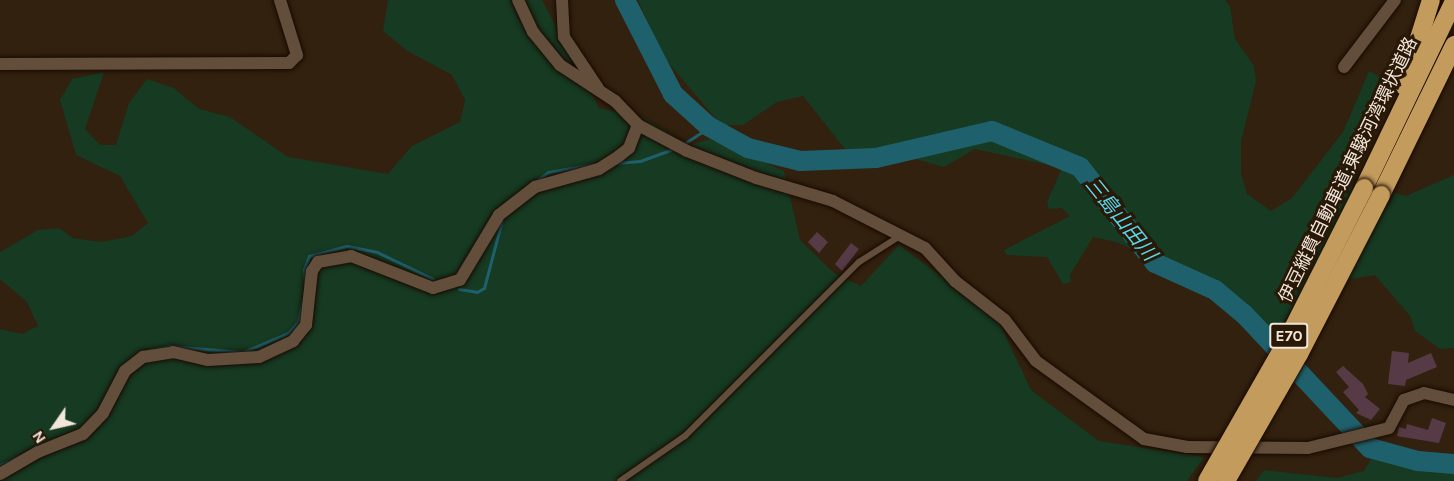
<!DOCTYPE html>
<html>
<head>
<meta charset="utf-8">
<style>
	body { margin:0 }
	#map { position:relative; width:1454px; height:481px; overflow:hidden; background:#32210e; font-family:Karla,"Noto Sans JP",sans-serif }
	div>[style] { position:absolute }
	.green>* { inset:0; background:#163a22 }
	.stream>* { height:3px; margin:-1.5px; padding:0 1.5px; transform-origin:1.5px; border-radius:1.5px; background:#1e616d }
	.river>* { height:20px; margin:-10px; padding:0 10px; transform-origin:10px; border-radius:10px; background:#1e616d }
	.building>* { inset:0; background:#563b46 }
	.roads { filter:drop-shadow(0 0 2px #190a00) drop-shadow(0 0 2px #190a00) }
	.lane>* { height:6px; margin:-3px; padding:0 3px; transform-origin:3px; border-radius:3px; background:#624e3a }
	.street>* { height:12px; margin:-6px; padding:0 6px; transform-origin:6px; border-radius:6px; background:#624e3a }
	.highway>* { height:18px; margin:-9px; padding:0 9px; transform-origin:9px; border-radius:9px; background:#c39b5d }
	.bridges { filter:drop-shadow(0 0 2px #190a00) drop-shadow(0 0 2px #190a00) }
	.highway-bridge>* { height:18px; margin:-9px; padding:0 9px; transform-origin:9px; border-radius:9px; background:#c39b5d }
	span { translate:-50% -50%; white-space:nowrap; text-align:center; line-height:1.15; -webkit-text-stroke:6px #281805; paint-order:stroke }
	.shield-label span { padding:2px 4px; background:#281805; border:2px solid; border-radius:4px; -webkit-text-stroke-width:0 }
	.shield-label { font-size:16px; color:#f2e6db; font-weight:700 }
	.street-label { font-size:18px; color:#f2e6db }
	.water-label { font-size:20px; color:#57d6ed; font-style:italic }
	.north { position:absolute; left:24px; top:397px; width:60px; height:60px; -webkit-text-stroke:4px #281805; paint-order:stroke; rotate:236deg; font-size:16px; font-weight:700; line-height:24px; text-align:center; color:#f2e6db }
	.north::after { content:''; display:block; margin:auto; width:21px; height:27px; background:#f2e6db; clip-path:polygon(50% 0,100% 100%,50% 72%,0 100%) }
</style>
</head>
<body>
<div id="map">
	<div class="green">
		<i style="clip-path:polygon(388px 0,542px 0,599px 108px,644px 118px,690px 145px,710px 139px,784px 171px,800px 240px,834px 273px,861px 286px,899px 245px,997px 318px,1031px 390px,1099px 441px,1204px 457px,1187px 481px,0 481px,0 329px,22px 334px,38px 326px,27px 302px,0 279px,0 252px,38px 230px,59px 228px,73px 238px,101px 242px,132px 236px,148px 223px,120px 176px,76px 155px,60px 100px,72px 79px,104px 72px,85px 129px,100px 145px,116px 145px,129px 103px,147px 79px,174px 88px,199px 109px,230px 117px,288px 157px,388px 174px,412px 146px,460px 122px,465px 100px,452px 75px,406px 50px,383px 31px)"></i>
		<i style="clip-path:polygon(638px 0,1225px 0,1230px 6px,1235px 39px,1254px 66px,1256px 81px,1241px 142px,1241px 173px,1247px 194px,1271px 211px,1292px 198px,1343px 132px,1369px 71px,1386px 80px,1372px 124px,1354px 160px,1350px 182px,1406px 196px,1454px 175px,1454px 348px,1440px 349px,1415px 331px,1410px 316px,1375px 275px,1350px 279px,1296px 305px,1275px 333px,1258px 316px,1182px 270px,1116px 242px,1093px 237px,1070px 275px,1071px 282px,1063px 284px,1047px 257px,1007px 255px,1004px 250px,1070px 216px,1062px 208px,1049px 209px,1047px 202px,1062px 168px,975px 149px,944px 167px,887px 151px,848px 153px,803px 96px,777px 102px,743px 125px,726px 125px,717px 120px,661px 54px)"></i>
		<i style="clip-path:polygon(1373px 456px,1454px 468px,1454px 481px,1256px 481px,1264px 470px,1337px 478px,1364px 471px)"></i>
	</div>
	<div class="stream">
		<i style="left:682px;top:145px;width:33px;rotate:-33deg"></i>
		<i style="left:616px;top:163px;width:24px;rotate:-5deg"></i>
		<i style="left:640px;top:161px;width:38px;rotate:-20deg"></i>
		<i style="left:510px;top:200px;width:47px;rotate:-36.4deg"></i>
		<i style="left:548px;top:172px;width:54px;rotate:-9.6deg"></i>
		<i style="left:305px;top:284px;width:15px;rotate:-94deg"></i>
		<i style="left:304px;top:269px;width:14px;rotate:-69deg"></i>
		<i style="left:309px;top:256px;width:39px;rotate:-15deg"></i>
		<i style="left:347px;top:246px;width:31px;rotate:11deg"></i>
		<i style="left:377px;top:252px;width:62px;rotate:25.7deg"></i>
		<i style="left:459px;top:289px;width:18px;rotate:9deg"></i>
		<i style="left:477px;top:292px;width:8px;rotate:-30deg"></i>
		<i style="left:484px;top:288px;width:70px;rotate:-75.2deg"></i>
		<i style="left:146px;top:351px;width:24px;rotate:-12deg"></i>
		<i style="left:169px;top:346px;width:74px;rotate:4.6deg"></i>
		<i style="left:243px;top:352px;width:49px;rotate:-22.9deg"></i>
		<i style="left:288px;top:333px;width:15px;rotate:-48deg"></i>
		<i style="left:298px;top:322px;width:24px;rotate:-78deg"></i>
		<i style="left:123px;top:365px;width:21px;rotate:-35deg"></i>
		<i style="left:0;top:465px;width:67px;rotate:-24.7deg"></i>
	</div>
	<div class="river">
		<i style="left:625px;top:0;width:106px;rotate:62.9deg"></i>
		<i style="left:673px;top:94px;width:47px;rotate:42.4deg"></i>
		<i style="left:708px;top:126px;width:46px;rotate:28.8deg"></i>
		<i style="left:748px;top:148px;width:54px;rotate:14deg"></i>
		<i style="left:800px;top:161px;width:76px;rotate:-2.3deg"></i>
		<i style="left:876px;top:158px;width:119px;rotate:-13.1deg"></i>
		<i style="left:992px;top:131px;width:95px;rotate:22.2deg"></i>
		<i style="left:1080px;top:167px;width:122px;rotate:52deg"></i>
		<i style="left:1155px;top:263px;width:66px;rotate:24.2deg"></i>
		<i style="left:1215px;top:290px;width:38px;rotate:40deg"></i>
		<i style="left:1244px;top:314px;width:184px;rotate:46.8deg"></i>
		<i style="left:1370px;top:448px;width:50px;rotate:15.2deg"></i>
		<i style="left:1418px;top:461px;width:36px;rotate:5deg"></i>
	</div>
	<div class="building">
		<i style="clip-path:polygon(817px 232px,828px 242px,819px 253px,808px 242px)"></i>
		<i style="clip-path:polygon(851px 243px,859px 249px,842px 271px,835px 264px)"></i>
		<i style="clip-path:polygon(1392px 351px,1409px 353px,1408px 363px,1431px 353px,1437px 367px,1406px 380px,1405px 386px,1388px 384px)"></i>
		<i style="clip-path:polygon(1343px 366px,1363px 384px,1368px 394px,1365px 397px,1380px 409px,1371px 420px,1356px 413px,1359px 410px,1343px 392px,1349px 387px,1336px 372px)"></i>
		<i style="clip-path:polygon(1432px 418px,1446px 423px,1439px 443px,1397px 436px,1399px 427px,1406px 429px,1407px 424px,1428px 430px)"></i>
	</div>
	<div class="roads">
		<div class="lane">
			<i style="left:620px;top:481px;width:79px;rotate:-34.7deg"></i>
			<i style="left:685px;top:436px;width:246px;rotate:-45deg"></i>
			<i style="left:859px;top:262px;width:49px;rotate:-32.4deg"></i>
		</div>
		<div class="street">
			<i style="left:518px;top:0;width:35px;rotate:65deg"></i>
			<i style="left:533px;top:32px;width:43px;rotate:50.7deg"></i>
			<i style="left:560px;top:65px;width:66px;rotate:33.2deg"></i>
			<i style="left:615px;top:101px;width:33px;rotate:46deg"></i>
			<i style="left:638px;top:125px;width:55px;rotate:28deg"></i>
			<i style="left:687px;top:151px;width:74px;rotate:21.4deg"></i>
			<i style="left:756px;top:178px;width:80px;rotate:16.6deg"></i>
			<i style="left:833px;top:201px;width:103px;rotate:27.1deg"></i>
			<i style="left:925px;top:248px;width:45px;rotate:47.7deg"></i>
			<i style="left:955px;top:281px;width:63px;rotate:38deg"></i>
			<i style="left:1005px;top:320px;width:51px;rotate:52.9deg"></i>
			<i style="left:1036px;top:361px;width:133px;rotate:35.8deg"></i>
			<i style="left:1144px;top:439px;width:44px;rotate:10.5deg"></i>
			<i style="left:1187px;top:447px;width:121px;rotate:0.5deg"></i>
			<i style="left:1308px;top:448px;width:83px;rotate:-13.9deg"></i>
			<i style="left:1389px;top:428px;width:32px;rotate:-62deg"></i>
			<i style="left:1404px;top:400px;width:21px;rotate:-19deg"></i>
			<i style="left:1424px;top:393px;width:31px;rotate:13deg"></i>
			<i style="left:562px;top:0;width:37px;rotate:87deg"></i>
			<i style="left:564px;top:37px;width:61px;rotate:56.3deg"></i>
			<i style="left:0;top:64px;width:289px;rotate:-0.2deg"></i>
			<i style="left:289px;top:63px;width:11px;rotate:-45deg"></i>
			<i style="left:297px;top:55px;width:58px;rotate:-107.2deg"></i>
			<i style="left:1344px;top:67px;width:84px;rotate:-52.7deg"></i>
			<i style="left:0;top:474px;width:44px;rotate:-30.1deg"></i>
			<i style="left:38px;top:452px;width:48px;rotate:-21.8deg"></i>
			<i style="left:83px;top:434px;width:29px;rotate:-46deg"></i>
			<i style="left:103px;top:413px;width:47px;rotate:-62.4deg"></i>
			<i style="left:125px;top:371px;width:23px;rotate:-38deg"></i>
			<i style="left:143px;top:357px;width:30px;rotate:-9deg"></i>
			<i style="left:173px;top:352px;width:36px;rotate:13deg"></i>
			<i style="left:208px;top:360px;width:51px;rotate:-3.4deg"></i>
			<i style="left:259px;top:357px;width:38px;rotate:-25deg"></i>
			<i style="left:293px;top:341px;width:21px;rotate:-51deg"></i>
			<i style="left:306px;top:325px;width:54px;rotate:-83.7deg"></i>
			<i style="left:312px;top:271px;width:11px;rotate:-56deg"></i>
			<i style="left:318px;top:262px;width:34px;rotate:-10deg"></i>
			<i style="left:351px;top:256px;width:88px;rotate:21.3deg"></i>
			<i style="left:433px;top:288px;width:28px;rotate:-17deg"></i>
			<i style="left:460px;top:280px;width:76px;rotate:-59deg"></i>
			<i style="left:499px;top:215px;width:46px;rotate:-37.9deg"></i>
			<i style="left:535px;top:187px;width:66px;rotate:-15.7deg"></i>
			<i style="left:599px;top:169px;width:24px;rotate:-33deg"></i>
			<i style="left:619px;top:156px;width:13px;rotate:-39deg"></i>
			<i style="left:629px;top:148px;width:25px;rotate:-69deg"></i>
		</div>
		<div class="highway">
			<i style="left:1404px;top:86px;width:90px;rotate:-72.6deg"></i>
			<i style="left:1364px;top:188px;width:208px;rotate:-64.3deg"></i>
			<i style="left:1381px;top:195px;width:167px;rotate:-64deg"></i>
		</div>
	</div>
	<div class="bridges">
		<div class="highway-bridge">
			<i style="left:1207px;top:481px;width:158px;rotate:-60.3deg"></i>
			<i style="left:1285px;top:344px;width:175px;rotate:-63.1deg"></i>
			<i style="left:1226px;top:481px;width:146px;rotate:-60.1deg"></i>
			<i style="left:1299px;top:354px;width:179px;rotate:-62.7deg"></i>
		</div>
	</div>
	<div class="shield-label">
		<span style="left:1289px;top:336px">E70</span>
	</div>
	<div class="street-label">
		<span style="left:1348px;top:170px;rotate:-64deg">伊豆縦貫自動車道;東駿河湾環状道路</span>
	</div>
	<div class="water-label">
		<span style="left:1121px;top:219px;rotate:51deg">三島山田川</span>
	</div>
	<div class="north">N</div>
</div>
</body>
</html>
